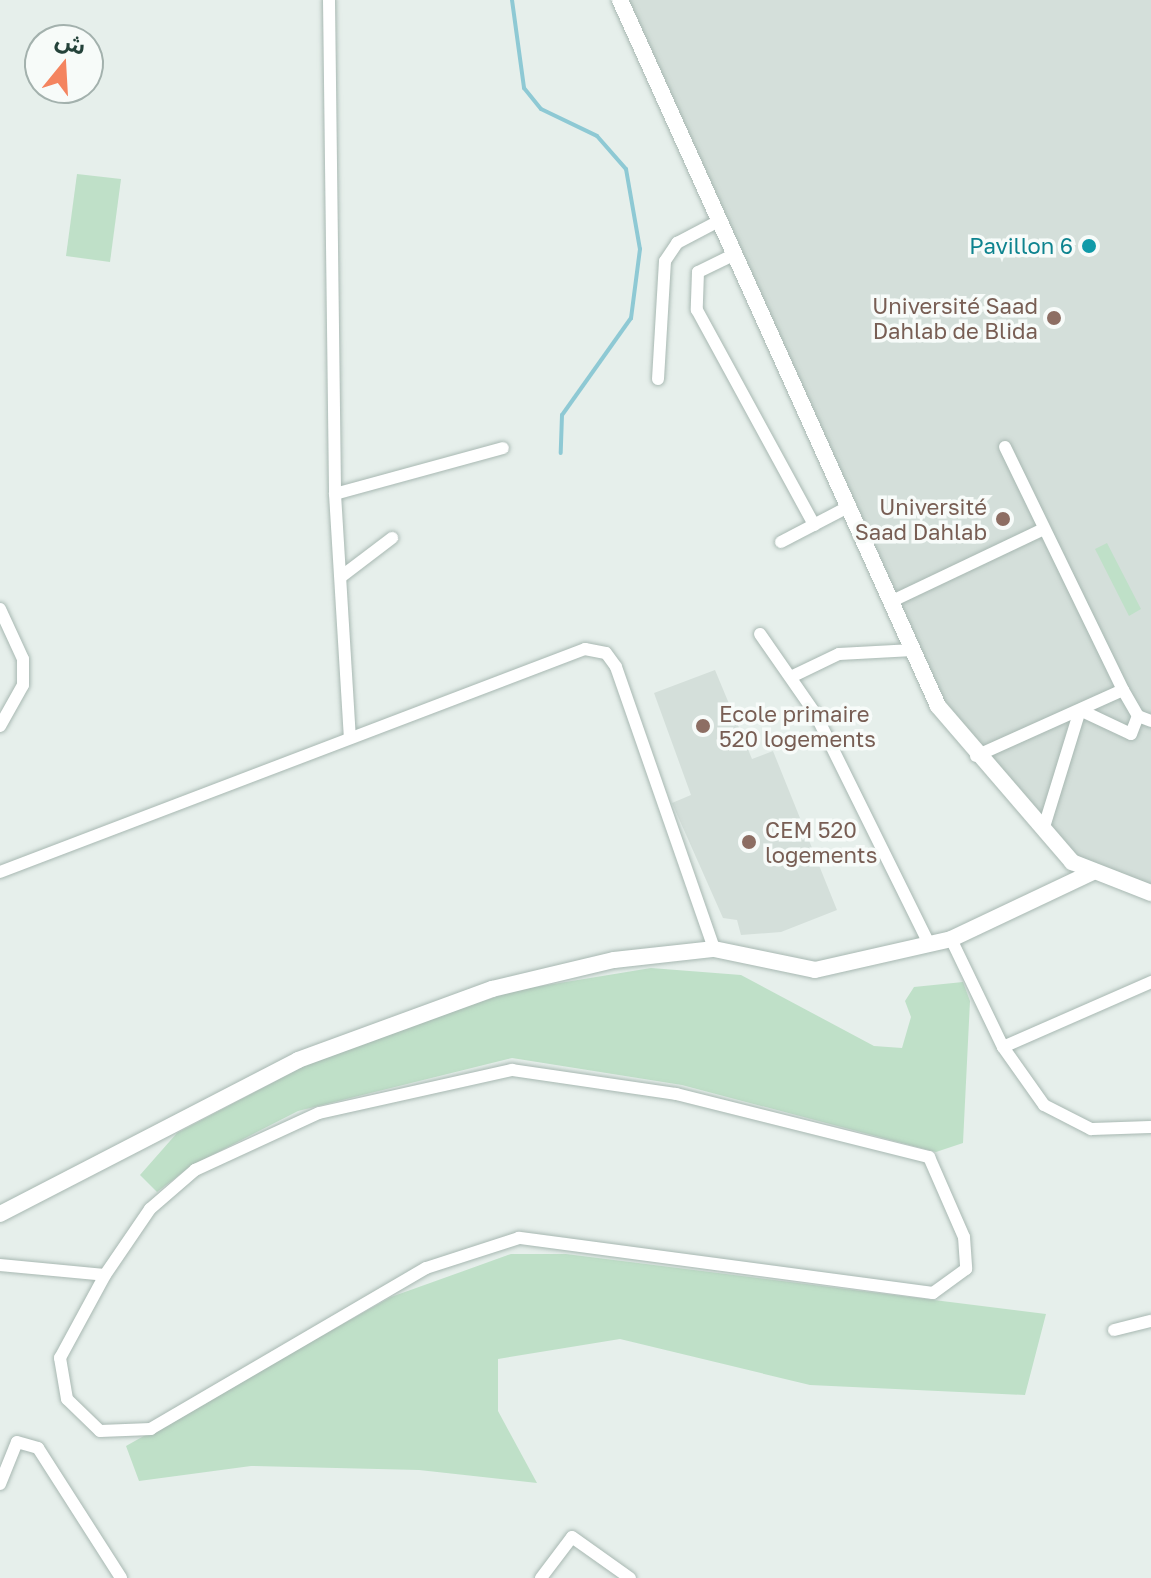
<!DOCTYPE html>
<html>
<head>
<meta charset="utf-8">
<style>
	body { margin:0 }
	#map { position:relative; width:1151px; height:1578px; overflow:hidden; background:#e6efeb; font-family:"Golos Text","Noto Sans Arabic",sans-serif }
	div>[style] { position:absolute }
	.built>* { inset:0; background:#d4dfda }
	.green>* { inset:0; background:#bfe0c8 }
	.stream>* { height:4px; margin:-2px; padding:0 2px; transform-origin:2px; border-radius:2px; background:#8ec9d4 }
	.roads { filter:drop-shadow(0 0 2px #a8b8b2) drop-shadow(0 0 2px #a8b8b2) }
	.minor>* { height:12px; margin:-6px; padding:0 6px; transform-origin:6px; border-radius:6px; background:#fff }
	.tertiary>* { height:16px; margin:-8px; padding:0 8px; transform-origin:8px; border-radius:8px; background:#fff }
	.dots>* { width:22px; height:22px; translate:-50% -50%; box-sizing:border-box; border:4px solid #f7fbf9; border-radius:50% }
	span { translate:-50% -50%; white-space:nowrap; text-align:center; line-height:1.15; -webkit-text-stroke:7px #f7fbf9; paint-order:stroke }
	.culture-label { font-size:22px; color:#0d838f }
	.right { translate:-100% -50%; text-align:right }
	.education-label { font-size:22px; color:#785e54 }
	.left { translate:0 -50%; text-align:left }
	.north { position:absolute; left:24px; top:24px; width:80px; height:80px; box-sizing:border-box; background:#f7fbf9; border:2px solid #a3b1ad; border-radius:50%; rotate:18deg; font-size:22px; font-weight:700; line-height:32px; text-align:center; color:#24423a }
	.north::after { content:''; display:block; margin:auto; width:28px; height:36px; background:#f4845f; clip-path:polygon(50% 0,100% 100%,50% 72%,0 100%) }
</style>
</head>
<body>
<div id="map">
	<div class="built">
		<i style="clip-path:polygon(620px 0,1151px 0,1151px 893px,1073px 862px,938px 706px)"></i>
		<i style="clip-path:polygon(715px 670px,752px 759px,773px 751px,837px 910px,781px 932px,741px 935px,737px 920px,723px 918px,672px 803px,691px 795px,654px 693px)"></i>
	</div>
	<div class="green">
		<i style="clip-path:polygon(77px 174px,121px 179px,110px 262px,66px 256px)"></i>
		<i style="clip-path:polygon(1107px 543px,1141px 609px,1129px 616px,1095px 549px)"></i>
		<i style="clip-path:polygon(651px 968px,741px 975px,874px 1046px,902px 1048px,911px 1017px,905px 1001px,914px 987px,963px 982px,970px 1001px,963px 1143px,936px 1152px,682px 1085px,512px 1058px,298px 1111px,191px 1166px,157px 1192px,140px 1175px,177px 1133px,335px 1050px,517px 990px)"></i>
		<i style="clip-path:polygon(511px 1254px,566px 1254px,1046px 1314px,1025px 1395px,810px 1385px,620px 1339px,498px 1359px,498px 1411px,537px 1483px,419px 1470px,251px 1466px,139px 1481px,126px 1446px,391px 1297px)"></i>
	</div>
	<div class="stream">
		<i style="left:512px;top:0;width:89px;rotate:82.2deg"></i>
		<i style="left:524px;top:88px;width:27px;rotate:51deg"></i>
		<i style="left:541px;top:109px;width:62px;rotate:25.7deg"></i>
		<i style="left:597px;top:136px;width:44px;rotate:48.7deg"></i>
		<i style="left:626px;top:169px;width:81px;rotate:80.1deg"></i>
		<i style="left:640px;top:249px;width:70px;rotate:97.4deg"></i>
		<i style="left:631px;top:318px;width:119px;rotate:125.4deg"></i>
		<i style="left:562px;top:415px;width:38px;rotate:92deg"></i>
	</div>
	<div class="roads">
		<div class="minor">
			<i style="left:329px;top:0;width:494px;rotate:89.3deg"></i>
			<i style="left:335px;top:494px;width:244px;rotate:86.5deg"></i>
			<i style="left:733px;top:255px;width:39px;rotate:154deg"></i>
			<i style="left:698px;top:272px;width:38px;rotate:92deg"></i>
			<i style="left:697px;top:310px;width:245px;rotate:61.4deg"></i>
			<i style="left:658px;top:379px;width:118px;rotate:-86.6deg"></i>
			<i style="left:665px;top:261px;width:22px;rotate:-56deg"></i>
			<i style="left:677px;top:243px;width:43px;rotate:-27.8deg"></i>
			<i style="left:1005px;top:447px;width:270px;rotate:64.1deg"></i>
			<i style="left:335px;top:494px;width:174px;rotate:-15.3deg"></i>
			<i style="left:781px;top:542px;width:78px;rotate:-27.6deg"></i>
			<i style="left:342px;top:576px;width:63px;rotate:-37.2deg"></i>
			<i style="left:890px;top:602px;width:170px;rotate:-25.4deg"></i>
			<i style="left:0;top:609px;width:55px;rotate:65.3deg"></i>
			<i style="left:23px;top:659px;width:26px;rotate:90deg"></i>
			<i style="left:23px;top:685px;width:47px;rotate:119.3deg"></i>
			<i style="left:760px;top:634px;width:96px;rotate:55.2deg"></i>
			<i style="left:815px;top:713px;width:258px;rotate:63.7deg"></i>
			<i style="left:793px;top:676px;width:51px;rotate:-25.6deg"></i>
			<i style="left:839px;top:654px;width:74px;rotate:-3.1deg"></i>
			<i style="left:976px;top:756px;width:161px;rotate:-24.2deg"></i>
			<i style="left:1123px;top:690px;width:30px;rotate:60deg"></i>
			<i style="left:1138px;top:716px;width:14px;rotate:21deg"></i>
			<i style="left:1044px;top:827px;width:122px;rotate:-72.9deg"></i>
			<i style="left:1080px;top:710px;width:56px;rotate:25.2deg"></i>
			<i style="left:1131px;top:734px;width:19px;rotate:-69deg"></i>
			<i style="left:0;top:872px;width:626px;rotate:-20.87deg"></i>
			<i style="left:585px;top:649px;width:21px;rotate:11deg"></i>
			<i style="left:606px;top:653px;width:17px;rotate:54deg"></i>
			<i style="left:616px;top:667px;width:299px;rotate:70.8deg"></i>
			<i style="left:951px;top:939px;width:120px;rotate:64.3deg"></i>
			<i style="left:1003px;top:1047px;width:71px;rotate:54.7deg"></i>
			<i style="left:1044px;top:1105px;width:53px;rotate:27.1deg"></i>
			<i style="left:1091px;top:1129px;width:60px;rotate:-1.9deg"></i>
			<i style="left:1003px;top:1047px;width:162px;rotate:-23.7deg"></i>
			<i style="left:512px;top:1070px;width:166px;rotate:8.3deg"></i>
			<i style="left:676px;top:1094px;width:261px;rotate:14deg"></i>
			<i style="left:929px;top:1157px;width:87px;rotate:66.4deg"></i>
			<i style="left:964px;top:1237px;width:32px;rotate:86deg"></i>
			<i style="left:966px;top:1269px;width:41px;rotate:144deg"></i>
			<i style="left:933px;top:1293px;width:418px;rotate:-172.4deg"></i>
			<i style="left:519px;top:1238px;width:98px;rotate:162.1deg"></i>
			<i style="left:426px;top:1268px;width:319px;rotate:149.7deg"></i>
			<i style="left:151px;top:1429px;width:51px;rotate:177.8deg"></i>
			<i style="left:100px;top:1431px;width:46px;rotate:-135.9deg"></i>
			<i style="left:67px;top:1399px;width:42px;rotate:-99.7deg"></i>
			<i style="left:60px;top:1358px;width:94px;rotate:-61.5deg"></i>
			<i style="left:105px;top:1275px;width:80px;rotate:-55.7deg"></i>
			<i style="left:150px;top:1209px;width:60px;rotate:-40.9deg"></i>
			<i style="left:195px;top:1170px;width:136px;rotate:-24.7deg"></i>
			<i style="left:319px;top:1113px;width:198px;rotate:-12.6deg"></i>
			<i style="left:0;top:1265px;width:105px;rotate:5.4deg"></i>
			<i style="left:1114px;top:1330px;width:38px;rotate:-14deg"></i>
			<i style="left:0;top:1484px;width:45px;rotate:-68deg"></i>
			<i style="left:17px;top:1442px;width:22px;rotate:16deg"></i>
			<i style="left:38px;top:1448px;width:154px;rotate:57.4deg"></i>
			<i style="left:541px;top:1578px;width:51px;rotate:-52.9deg"></i>
			<i style="left:572px;top:1537px;width:71px;rotate:35.3deg"></i>
		</div>
		<div class="tertiary">
			<i style="left:620px;top:0;width:774px;rotate:65.75deg"></i>
			<i style="left:938px;top:706px;width:206px;rotate:49.3deg"></i>
			<i style="left:1072px;top:862px;width:85px;rotate:21.4deg"></i>
			<i style="left:0;top:1214px;width:335px;rotate:-27.3deg"></i>
			<i style="left:298px;top:1060px;width:207px;rotate:-20.1deg"></i>
			<i style="left:492px;top:989px;width:125px;rotate:-13.4deg"></i>
			<i style="left:614px;top:960px;width:101px;rotate:-6.3deg"></i>
			<i style="left:714px;top:949px;width:103px;rotate:11.7deg"></i>
			<i style="left:815px;top:970px;width:139px;rotate:-12.8deg"></i>
			<i style="left:951px;top:939px;width:157px;rotate:-25.3deg"></i>
		</div>
	</div>
	<div class="dots">
		<i style="left:1089px;top:246px;background:#0f9aa8"></i>
		<i style="left:1054px;top:318px;background:#8d6e63"></i>
		<i style="left:1003px;top:519px;background:#8d6e63"></i>
		<i style="left:703px;top:726px;background:#8d6e63"></i>
		<i style="left:749px;top:842px;background:#8d6e63"></i>
	</div>
	<div class="culture-label">
		<span class="right" style="left:1073px;top:246px">Pavillon 6</span>
	</div>
	<div class="education-label">
		<span class="right" style="left:1038px;top:318px">Université Saad<br>Dahlab de Blida</span>
		<span class="right" style="left:987px;top:519px">Université<br>Saad Dahlab</span>
		<span class="left" style="left:719px;top:726px">Ecole primaire<br>520 logements</span>
		<span class="left" style="left:765px;top:842px">CEM 520<br>logements</span>
	</div>
	<div class="north">ش</div>
</div>
</body>
</html>
